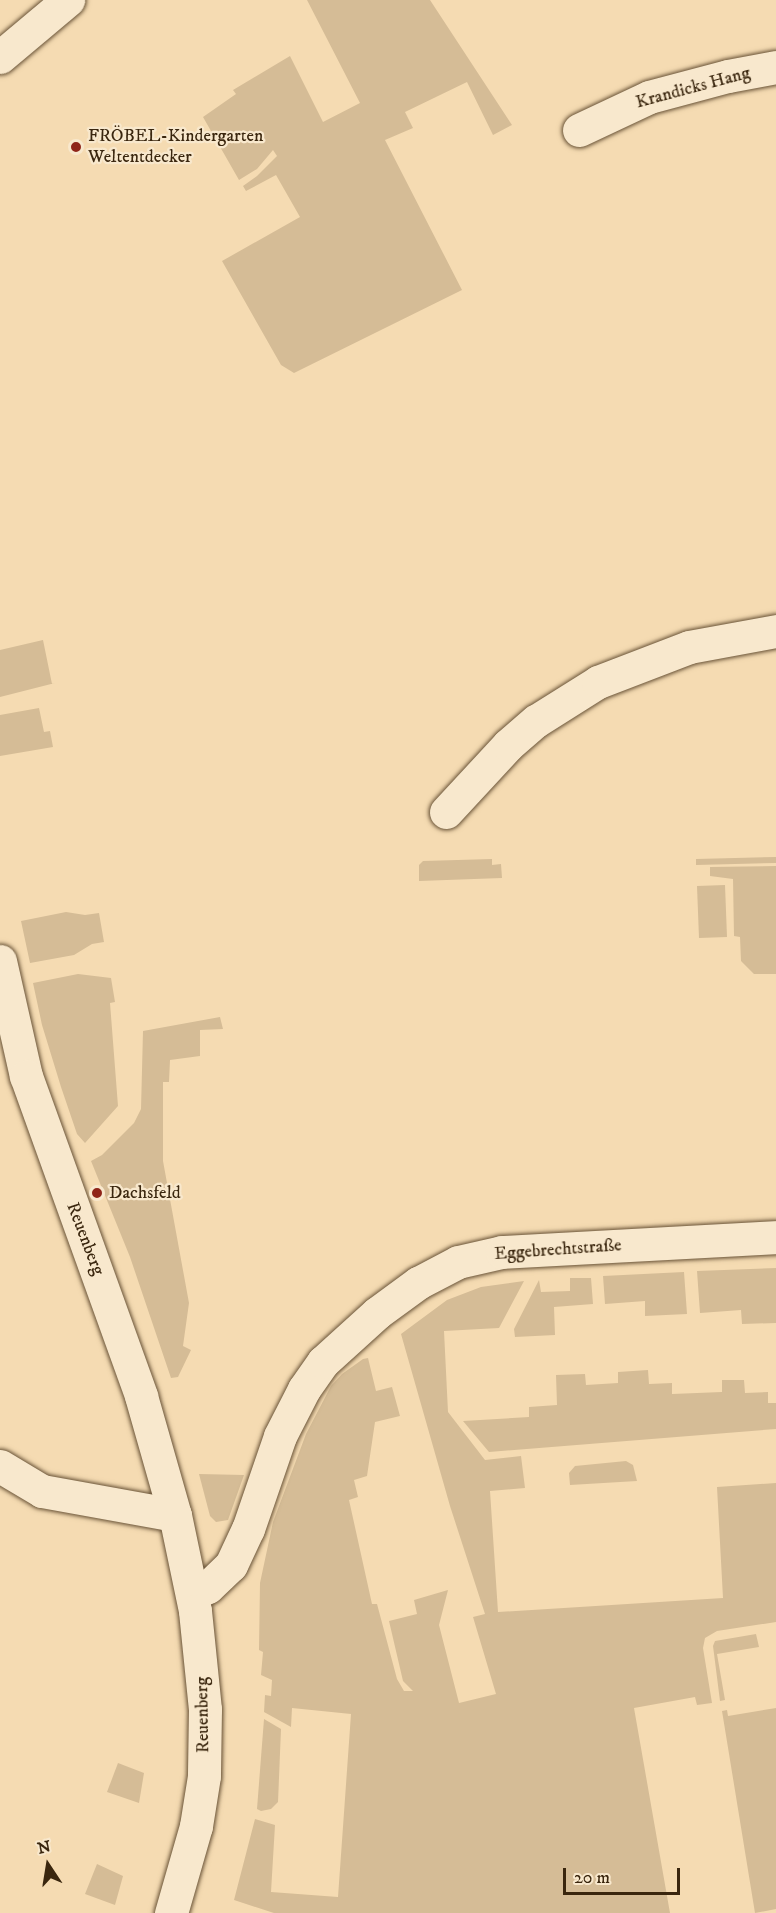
<!DOCTYPE html>
<html>
<head>
<meta charset="utf-8">
<style>
	body { margin:0 }
	#map { position:relative; width:776px; height:1913px; overflow:hidden; background:#f5dbb2; font-family:"IM FELL DW Pica",serif }
	div>[style] { position:absolute }
	.green>* { inset:0; background:#d5bc96 }
	.roads { filter:drop-shadow(0 0 2px #695337) drop-shadow(0 0 2px #695337) }
	.street>* { height:33px; margin:-16.5px; padding:0 16.5px; transform-origin:16.5px; border-radius:16.5px; background:#f8e8cd }
	.secondary>* { height:33px; margin:-16.5px; padding:0 16.5px; transform-origin:16.5px; border-radius:16.5px; background:#f8e8cd }
	.dots>* { width:16px; height:16px; translate:-50% -50%; box-sizing:border-box; border:3px solid #f8e8cd; border-radius:50% }
	span { translate:-50% -50%; white-space:nowrap; text-align:center; line-height:1.15; -webkit-text-stroke:4.5px #f8e8cd; paint-order:stroke }
	.street-label { font-size:18px; color:#3a260e }
	.poi-label { font-size:18px; color:#3a260e }
	.left { translate:0 -50%; text-align:left }
	.north { position:absolute; left:18px; top:1835px; width:60px; height:60px; -webkit-text-stroke:4px #f8e8cd; paint-order:stroke; rotate:348deg; font-size:16px; font-weight:700; line-height:24px; text-align:center; color:#3a260e }
	.north::after { content:''; display:block; margin:auto; width:21px; height:27px; background:#3a260e; clip-path:polygon(50% 0,100% 100%,50% 72%,0 100%) }
	.scale { position:absolute; left:563px; top:1868px; width:117px; height:27px; box-sizing:border-box; border:3px solid #3a260e; border-top:0; padding-left:8px; font-size:18px; line-height:21px; white-space:nowrap; color:#3a260e; -webkit-text-stroke:4px #f8e8cd; paint-order:stroke }
</style>
</head>
<body>
<div id="map">
	<div class="green">
		<i style="clip-path:polygon(307px 0,430px 0,512px 125px,493px 135px,467px 82px,405px 112px,413px 128px,385px 140px,462px 290px,294px 373px,281px 365px,222px 261px,300px 217px,276px 175px,246px 191px,243px 186px,257px 176px,277px 156px,273px 150px,257px 169px,239px 180px,203px 117px,236px 94px,233px 90px,290px 56px,323px 122px,360px 103px)"></i>
		<i style="clip-path:polygon(43px 640px,52px 684px,55px 683px,0 697px,0 650px)"></i>
		<i style="clip-path:polygon(39px 708px,44px 732px,50px 731px,53px 747px,0 756px,0 715px)"></i>
		<i style="clip-path:polygon(776px 857px,776px 863px,696px 865px,696px 859px)"></i>
		<i style="clip-path:polygon(492px 859px,492px 865px,501px 864px,502px 878px,419px 881px,419px 865px,423px 861px)"></i>
		<i style="clip-path:polygon(776px 866px,776px 974px,754px 974px,741px 961px,740px 937px,734px 936px,733px 879px,710px 876px,710px 867px)"></i>
		<i style="clip-path:polygon(725px 885px,727px 937px,699px 938px,697px 886px)"></i>
		<i style="clip-path:polygon(66px 912px,85px 915px,99px 913px,104px 942px,92px 944px,74px 955px,30px 963px,21px 921px)"></i>
		<i style="clip-path:polygon(78px 974px,111px 978px,115px 1002px,110px 1003px,118px 1106px,85px 1143px,77px 1134px,61px 1087px,42px 1025px,33px 983px)"></i>
		<i style="clip-path:polygon(220px 1017px,223px 1029px,200px 1030px,200px 1056px,170px 1060px,169px 1082px,163px 1082px,163px 1161px,189px 1303px,183px 1346px,191px 1350px,178px 1377px,171px 1378px,130px 1257px,91px 1161px,102px 1155px,134px 1123px,141px 1109px,143px 1031px)"></i>
		<i style="clip-path:polygon(776px 1268px,776px 1323px,742px 1324px,741px 1310px,700px 1313px,697px 1271px)"></i>
		<i style="clip-path:polygon(684px 1272px,687px 1314px,645px 1316px,645px 1301px,605px 1304px,603px 1276px)"></i>
		<i style="clip-path:polygon(570px 1278px,591px 1278px,593px 1304px,554px 1307px,555px 1335px,515px 1337px,514px 1329px,539px 1280px,541px 1292px,570px 1291px)"></i>
		<i style="clip-path:polygon(524px 1281px,499px 1328px,444px 1331px,448px 1412px,485px 1460px,521px 1456px,525px 1488px,490px 1491px,498px 1612px,723px 1598px,717px 1487px,776px 1483px,776px 1622px,717px 1631px,705px 1638px,703px 1648px,712px 1703px,697px 1705px,695px 1697px,634px 1708px,670px 1913px,274px 1913px,234px 1900px,255px 1819px,275px 1825px,271px 1892px,338px 1897px,351px 1714px,292px 1708px,291px 1727px,264px 1712px,265px 1695px,271px 1696px,272px 1680px,261px 1675px,263px 1652px,259px 1650px,260px 1583px,273px 1522px,306px 1434px,331px 1386px,342px 1374px,363px 1359px,368px 1358px,376px 1391px,392px 1387px,400px 1416px,375px 1422px,367px 1476px,354px 1480px,358px 1497px,349px 1500px,372px 1604px,377px 1604px,397px 1679px,404px 1691px,413px 1691px,403px 1681px,389px 1621px,417px 1614px,414px 1600px,448px 1590px,439px 1625px,459px 1703px,496px 1694px,473px 1617px,485px 1614px,450px 1506px,401px 1334px,447px 1300px,481px 1287px)"></i>
		<i style="clip-path:polygon(648px 1370px,649px 1384px,672px 1383px,672px 1394px,722px 1392px,722px 1380px,744px 1380px,745px 1393px,768px 1392px,768px 1403px,776px 1403px,776px 1429px,489px 1452px,463px 1421px,529px 1417px,529px 1407px,557px 1405px,556px 1375px,585px 1374px,586px 1385px,618px 1383px,618px 1372px)"></i>
		<i style="clip-path:polygon(626px 1461px,633px 1465px,637px 1481px,570px 1485px,569px 1473px,575px 1466px)"></i>
		<i style="clip-path:polygon(199px 1474px,244px 1475px,228px 1520px,216px 1522px,210px 1516px)"></i>
		<i style="clip-path:polygon(756px 1634px,759px 1647px,717px 1654px,725px 1700px,720px 1701px,713px 1646px,715px 1641px)"></i>
		<i style="clip-path:polygon(776px 1708px,776px 1909px,755px 1913px,722px 1711px,727px 1710px,728px 1716px)"></i>
		<i style="clip-path:polygon(264px 1719px,281px 1729px,278px 1802px,271px 1809px,261px 1811px,257px 1809px)"></i>
		<i style="clip-path:polygon(118px 1763px,144px 1773px,139px 1803px,107px 1792px)"></i>
		<i style="clip-path:polygon(97px 1864px,123px 1876px,115px 1905px,85px 1894px)"></i>
	</div>
	<div class="roads">
		<div class="street">
			<i style="left:0;top:57px;width:89px;rotate:-40deg"></i>
			<i style="left:579px;top:130px;width:77px;rotate:-25.2deg"></i>
			<i style="left:649px;top:97px;width:82px;rotate:-14.9deg"></i>
			<i style="left:728px;top:76px;width:49px;rotate:-10.6deg"></i>
			<i style="left:446px;top:812px;width:91px;rotate:-47.2deg"></i>
			<i style="left:508px;top:745px;width:37px;rotate:-41deg"></i>
			<i style="left:536px;top:721px;width:73px;rotate:-32.2deg"></i>
			<i style="left:598px;top:682px;width:97px;rotate:-21deg"></i>
			<i style="left:689px;top:647px;width:88px;rotate:-10.4deg"></i>
			<i style="left:0;top:1466px;width:49px;rotate:30.8deg"></i>
			<i style="left:42px;top:1491px;width:135px;rotate:10.2deg"></i>
			<i style="left:192px;top:1594px;width:17px;rotate:-24deg"></i>
			<i style="left:208px;top:1587px;width:32px;rotate:-44deg"></i>
			<i style="left:231px;top:1565px;width:40px;rotate:-65deg"></i>
			<i style="left:248px;top:1529px;width:98px;rotate:-71deg"></i>
			<i style="left:280px;top:1436px;width:53px;rotate:-62.9deg"></i>
			<i style="left:304px;top:1389px;width:33px;rotate:-55deg"></i>
			<i style="left:323px;top:1362px;width:73px;rotate:-42.2deg"></i>
			<i style="left:377px;top:1313px;width:51px;rotate:-36.2deg"></i>
			<i style="left:418px;top:1283px;width:45px;rotate:-27.7deg"></i>
			<i style="left:458px;top:1262px;width:45px;rotate:-12.8deg"></i>
			<i style="left:502px;top:1252px;width:274px;rotate:-3.1deg"></i>
		</div>
		<div class="secondary">
			<i style="left:0;top:961px;width:118px;rotate:77.3deg"></i>
			<i style="left:26px;top:1076px;width:340px;rotate:70.2deg"></i>
			<i style="left:141px;top:1396px;width:124px;rotate:74.1deg"></i>
			<i style="left:175px;top:1515px;width:98px;rotate:78.2deg"></i>
			<i style="left:195px;top:1611px;width:99px;rotate:84.2deg"></i>
			<i style="left:205px;top:1709px;width:67px;rotate:90.9deg"></i>
			<i style="left:204px;top:1776px;width:51px;rotate:99.1deg"></i>
			<i style="left:196px;top:1826px;width:91px;rotate:106deg"></i>
		</div>
	</div>
	<div class="dots">
		<i style="left:76px;top:147px;background:#8f2418"></i>
		<i style="left:97px;top:1193px;background:#8f2418"></i>
	</div>
	<div class="street-label">
		<span style="left:693px;top:88px;rotate:-15deg">Krandicks Hang</span>
		<span style="left:85px;top:1239px;rotate:69deg">Reuenberg</span>
		<span style="left:558px;top:1250px;rotate:-4deg">Eggebrechtstraße</span>
		<span style="left:203px;top:1715px;rotate:-91deg">Reuenberg</span>
	</div>
	<div class="poi-label">
		<span class="left" style="left:88px;top:147px">FRÖBEL-Kindergarten<br>Weltentdecker</span>
		<span class="left" style="left:109px;top:1193px">Dachsfeld</span>
	</div>
	<div class="north">N</div>
	<div class="scale">20 m</div>
</div>
</body>
</html>
